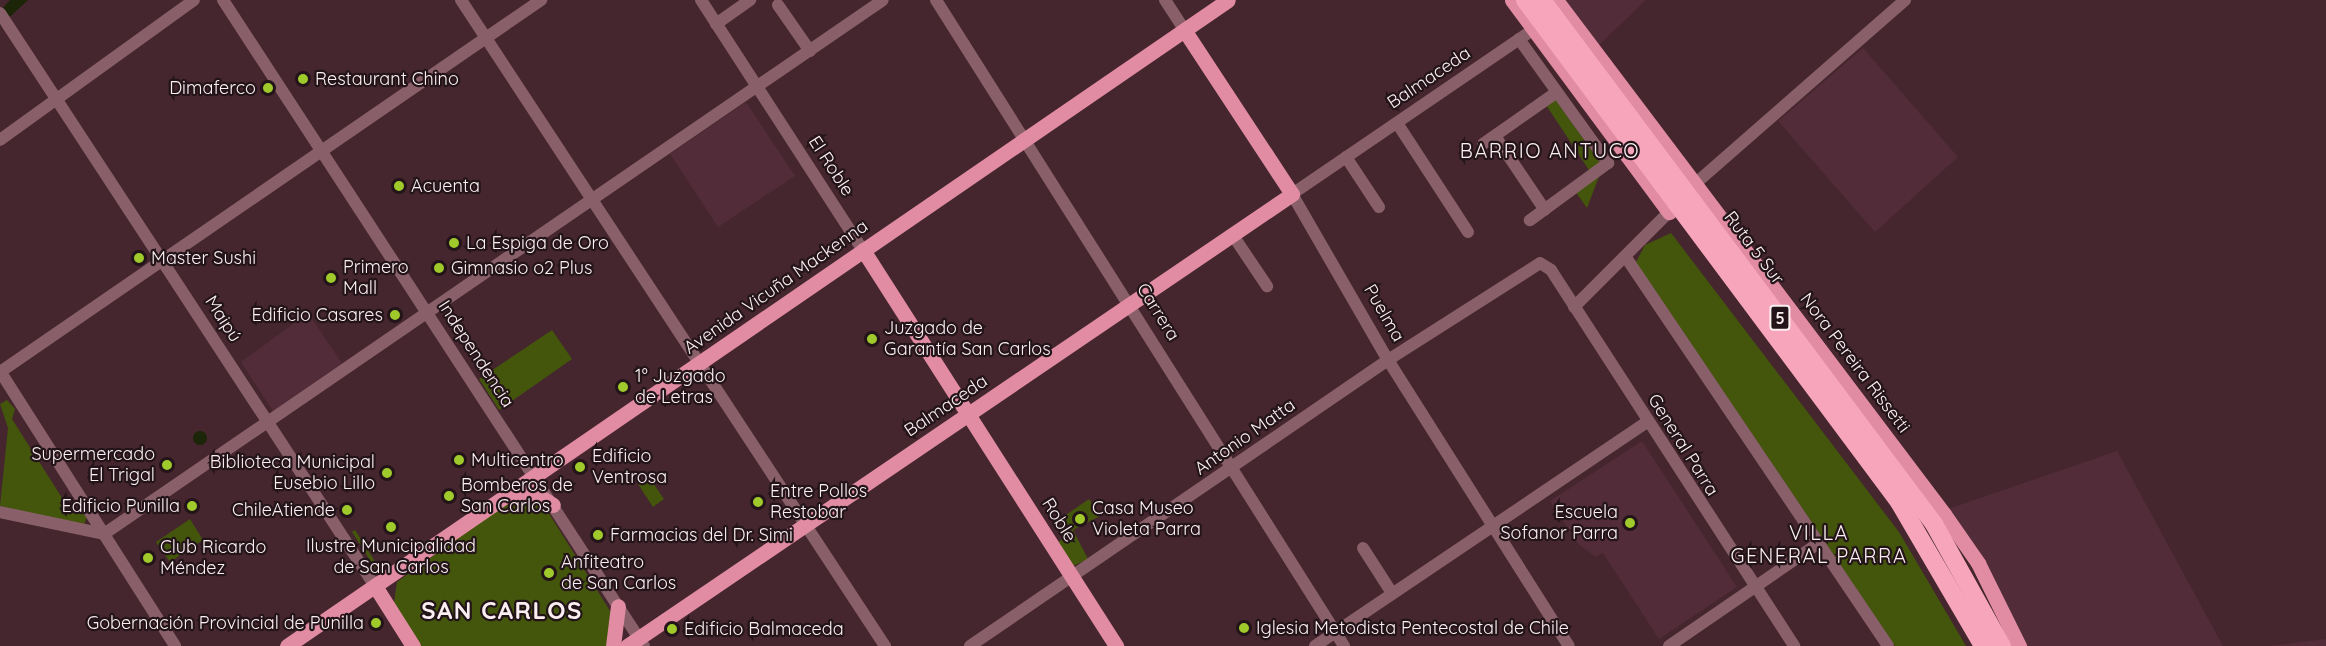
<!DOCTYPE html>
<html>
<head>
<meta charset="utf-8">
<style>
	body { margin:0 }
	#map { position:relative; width:2326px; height:646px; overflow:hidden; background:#45262e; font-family:Quicksand,sans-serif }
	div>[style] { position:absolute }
	.built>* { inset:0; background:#522c38 }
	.green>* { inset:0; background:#43560b }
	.water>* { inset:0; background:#1d2508 }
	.round { border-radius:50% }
	.minor>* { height:12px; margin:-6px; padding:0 6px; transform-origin:6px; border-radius:6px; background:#89606a }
	.major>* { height:15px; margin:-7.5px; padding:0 7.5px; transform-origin:7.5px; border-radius:7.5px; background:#e18ca3 }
	.highway>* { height:18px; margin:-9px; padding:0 9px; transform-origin:9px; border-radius:9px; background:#f7a5bb }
	.dots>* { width:16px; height:16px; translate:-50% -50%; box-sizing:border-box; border:3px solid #221418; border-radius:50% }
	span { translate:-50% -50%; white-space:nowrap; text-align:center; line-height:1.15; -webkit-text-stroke:4.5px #221418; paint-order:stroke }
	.shield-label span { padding:2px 4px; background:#221418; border:2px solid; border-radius:4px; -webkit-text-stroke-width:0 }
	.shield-label { font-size:16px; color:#fceff2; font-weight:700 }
	.street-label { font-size:18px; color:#fceff2 }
	.poi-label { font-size:18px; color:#fceff2 }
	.left { translate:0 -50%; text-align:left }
	.right { translate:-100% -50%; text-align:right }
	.neighbourhood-label { font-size:20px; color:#fceff2; letter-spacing:1.5px }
	.district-label { font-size:24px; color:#fceff2; font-weight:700; letter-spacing:1.5px }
</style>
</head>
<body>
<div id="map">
	<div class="built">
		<i style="clip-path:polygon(1562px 0,1646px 0,1597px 47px)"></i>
		<i style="clip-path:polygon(1863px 48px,1958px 157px,1875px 232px,1778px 121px)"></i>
		<i style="clip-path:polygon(746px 102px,795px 176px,718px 227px,670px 154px)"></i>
		<i style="clip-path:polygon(308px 313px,342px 363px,273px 411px,241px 362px)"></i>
		<i style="clip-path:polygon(1642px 441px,1737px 587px,1659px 639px,1603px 553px,1596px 557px,1578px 544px,1550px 501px)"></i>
		<i style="clip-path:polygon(2117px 451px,2223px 646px,2023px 646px,1945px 510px)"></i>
		<i style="clip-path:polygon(2326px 639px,2326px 646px,2269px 646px)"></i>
	</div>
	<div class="green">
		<i style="clip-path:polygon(1555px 99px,1601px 164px,1589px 170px,1546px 105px)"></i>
		<i style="clip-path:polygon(1601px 171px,1587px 208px,1575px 191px)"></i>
		<i style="clip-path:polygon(1671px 233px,1899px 532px,1966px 646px,1895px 646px,1636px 262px,1645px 245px)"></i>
		<i style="clip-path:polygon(552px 330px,572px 359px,499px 410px,479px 379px)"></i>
		<i style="clip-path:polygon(7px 400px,15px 409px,12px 419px,69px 509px,87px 516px,84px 525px,0 506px,8px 428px,0 404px)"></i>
		<i style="clip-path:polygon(649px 477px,664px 499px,653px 507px,638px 484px)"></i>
		<i style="clip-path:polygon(513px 498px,532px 500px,548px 512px,612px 614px,607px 646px,419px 646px,394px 603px,397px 582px)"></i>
		<i style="clip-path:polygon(1089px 499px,1100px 516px,1073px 530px,1088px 559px,1071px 567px,1056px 544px,1069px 533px,1060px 519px)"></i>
		<i style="clip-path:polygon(190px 519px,203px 540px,170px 562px,156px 542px)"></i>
		<i style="clip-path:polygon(355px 530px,378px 566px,375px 568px,352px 532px)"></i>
	</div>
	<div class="water">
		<i style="clip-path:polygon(10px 0,28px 0,0 26px,0 11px)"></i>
		<i class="round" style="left:193px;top:431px;width:14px;height:14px"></i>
	</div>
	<div class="minor">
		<i style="left:223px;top:0;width:771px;rotate:56.91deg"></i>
		<i style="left:461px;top:0;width:773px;rotate:56.72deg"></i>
		<i style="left:701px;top:0;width:298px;rotate:57.1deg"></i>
		<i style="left:936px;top:0;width:764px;rotate:57.72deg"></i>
		<i style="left:1165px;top:0;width:37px;rotate:57deg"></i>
		<i style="left:778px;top:5px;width:56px;rotate:55.2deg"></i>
		<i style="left:0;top:13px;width:685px;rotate:56.8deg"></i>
		<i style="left:716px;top:24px;width:42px;rotate:-35.2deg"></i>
		<i style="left:1534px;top:29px;width:293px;rotate:145.7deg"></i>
		<i style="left:1292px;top:194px;width:192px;rotate:60deg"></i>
		<i style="left:1388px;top:360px;width:338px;rotate:57.7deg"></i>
		<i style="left:1519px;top:39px;width:153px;rotate:54.3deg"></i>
		<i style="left:1608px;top:163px;width:97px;rotate:143.8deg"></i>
		<i style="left:1397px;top:123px;width:130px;rotate:56.9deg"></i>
		<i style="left:1495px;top:136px;width:89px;rotate:56deg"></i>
		<i style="left:0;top:140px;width:239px;rotate:-35.8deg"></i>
		<i style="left:1483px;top:144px;width:90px;rotate:-35.1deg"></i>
		<i style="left:1346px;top:157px;width:60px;rotate:56.6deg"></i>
		<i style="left:1696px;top:183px;width:278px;rotate:-41.2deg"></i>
		<i style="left:1232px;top:234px;width:63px;rotate:56.1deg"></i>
		<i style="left:1625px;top:256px;width:470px;rotate:56deg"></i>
		<i style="left:1574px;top:307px;width:134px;rotate:-45deg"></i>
		<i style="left:0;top:371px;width:326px;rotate:57.5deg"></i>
		<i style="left:0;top:372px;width:657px;rotate:-34.51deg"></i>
		<i style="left:0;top:512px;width:106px;rotate:11.9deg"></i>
		<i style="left:104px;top:534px;width:944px;rotate:-34.43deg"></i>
		<i style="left:1363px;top:548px;width:54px;rotate:57.2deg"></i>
		<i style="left:970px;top:646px;width:506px;rotate:-34.38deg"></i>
		<i style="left:1388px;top:360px;width:180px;rotate:-32.5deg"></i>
		<i style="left:1540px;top:263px;width:13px;rotate:32deg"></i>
		<i style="left:1551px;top:270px;width:448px;rotate:57.1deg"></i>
		<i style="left:1315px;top:646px;width:400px;rotate:-34deg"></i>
		<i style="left:1669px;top:646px;width:182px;rotate:-34.5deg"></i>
	</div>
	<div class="major">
		<i style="left:1512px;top:0;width:264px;rotate:53.5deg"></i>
		<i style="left:1556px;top:0;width:644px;rotate:52.95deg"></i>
		<i style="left:1944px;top:514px;width:60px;rotate:55.2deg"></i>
		<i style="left:1978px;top:563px;width:93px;rotate:63.7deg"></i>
		<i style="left:863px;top:250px;width:470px;rotate:57.4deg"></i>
		<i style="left:509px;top:495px;width:27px;rotate:-2deg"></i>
		<i style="left:536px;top:494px;width:20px;rotate:33deg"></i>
		<i style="left:375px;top:586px;width:71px;rotate:57.7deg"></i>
		<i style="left:287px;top:646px;width:1141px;rotate:-34.47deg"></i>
		<i style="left:613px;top:646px;width:40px;rotate:-82.9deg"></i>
		<i style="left:627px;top:646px;width:804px;rotate:-34.2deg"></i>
		<i style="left:1292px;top:194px;width:195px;rotate:-123.3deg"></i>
	</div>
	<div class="highway">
		<i style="left:1525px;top:0;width:626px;rotate:53.31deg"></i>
		<i style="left:1899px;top:502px;width:167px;rotate:59.7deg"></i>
		<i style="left:1542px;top:0;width:654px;rotate:53.2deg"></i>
		<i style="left:1934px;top:524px;width:140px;rotate:60.9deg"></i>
	</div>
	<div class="dots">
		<i style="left:303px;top:79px;background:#a0c92c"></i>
		<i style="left:268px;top:88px;background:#a0c92c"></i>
		<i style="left:399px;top:186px;background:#a0c92c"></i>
		<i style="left:454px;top:243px;background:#a0c92c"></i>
		<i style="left:139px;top:258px;background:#a0c92c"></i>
		<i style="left:439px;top:268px;background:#a0c92c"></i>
		<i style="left:331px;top:278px;background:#a0c92c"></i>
		<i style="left:395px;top:315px;background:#a0c92c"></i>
		<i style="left:872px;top:339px;background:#a0c92c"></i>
		<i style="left:623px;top:387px;background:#a0c92c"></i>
		<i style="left:459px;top:460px;background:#a0c92c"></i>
		<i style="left:167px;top:465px;background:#a0c92c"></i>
		<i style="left:580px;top:467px;background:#a0c92c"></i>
		<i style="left:387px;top:473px;background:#a0c92c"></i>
		<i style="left:449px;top:496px;background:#a0c92c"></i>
		<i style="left:758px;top:502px;background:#a0c92c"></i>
		<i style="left:192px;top:506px;background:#a0c92c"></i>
		<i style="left:347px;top:510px;background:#a0c92c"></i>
		<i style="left:1080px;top:519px;background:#a0c92c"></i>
		<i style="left:1630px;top:523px;background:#a0c92c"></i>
		<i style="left:391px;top:527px;background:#a0c92c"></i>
		<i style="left:598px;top:535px;background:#a0c92c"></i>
		<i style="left:148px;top:558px;background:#a0c92c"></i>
		<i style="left:549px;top:573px;background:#a0c92c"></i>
		<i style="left:376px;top:623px;background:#a0c92c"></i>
		<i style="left:1244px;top:628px;background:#a0c92c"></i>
		<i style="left:672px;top:629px;background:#a0c92c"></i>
	</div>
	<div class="shield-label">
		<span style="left:1780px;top:318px">5</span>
	</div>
	<div class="street-label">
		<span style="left:1429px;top:78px;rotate:-34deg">Balmaceda</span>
		<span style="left:831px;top:166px;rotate:57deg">El Roble</span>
		<span style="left:1754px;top:248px;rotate:53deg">Ruta 5 Sur</span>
		<span style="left:776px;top:287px;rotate:-35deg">Avenida Vicuña Mackenna</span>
		<span style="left:1158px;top:312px;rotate:58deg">Carrera</span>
		<span style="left:1384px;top:313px;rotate:60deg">Puelma</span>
		<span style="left:223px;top:319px;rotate:57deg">Maipú</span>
		<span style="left:476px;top:354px;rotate:57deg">Independencia</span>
		<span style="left:1855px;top:363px;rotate:53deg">Nora Pereira Rissetti</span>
		<span style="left:946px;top:406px;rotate:-34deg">Balmaceda</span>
		<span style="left:1245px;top:437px;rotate:-35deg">Antonio Matta</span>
		<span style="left:1683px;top:445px;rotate:58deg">General Parra</span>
		<span style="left:1059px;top:520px;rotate:58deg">Roble</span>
	</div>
	<div class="poi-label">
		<span class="left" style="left:315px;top:79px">Restaurant Chino</span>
		<span class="right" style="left:256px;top:88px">Dimaferco</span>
		<span class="left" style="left:411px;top:186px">Acuenta</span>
		<span class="left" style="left:466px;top:243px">La Espiga de Oro</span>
		<span class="left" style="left:151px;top:258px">Master Sushi</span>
		<span class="left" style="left:343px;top:278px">Primero<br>Mall</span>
		<span class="left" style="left:451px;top:268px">Gimnasio o2 Plus</span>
		<span class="right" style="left:383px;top:315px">Edificio Casares</span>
		<span class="left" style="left:884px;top:339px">Juzgado de<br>Garantía San Carlos</span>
		<span class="left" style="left:635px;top:387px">1° Juzgado<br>de Letras</span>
		<span class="right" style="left:155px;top:465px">Supermercado<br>El Trigal</span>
		<span class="left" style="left:592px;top:467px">Edificio<br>Ventrosa</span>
		<span class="left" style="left:471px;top:460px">Multicentro</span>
		<span class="right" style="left:375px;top:473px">Biblioteca Municipal<br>Eusebio Lillo</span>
		<span class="left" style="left:461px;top:496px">Bomberos de<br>San Carlos</span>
		<span class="left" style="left:770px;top:502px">Entre Pollos<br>Restobar</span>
		<span class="right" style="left:180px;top:506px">Edificio Punilla</span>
		<span class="left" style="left:1092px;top:519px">Casa Museo<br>Violeta Parra</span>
		<span class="right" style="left:335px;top:510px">ChileAtiende</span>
		<span class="right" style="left:1618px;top:523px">Escuela<br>Sofanor Parra</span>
		<span class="left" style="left:610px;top:535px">Farmacias del Dr. Simi</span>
		<span style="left:391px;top:557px">Ilustre Municipalidad<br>de San Carlos</span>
		<span class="left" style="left:160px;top:558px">Club Ricardo<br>Méndez</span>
		<span class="left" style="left:561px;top:573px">Anfiteatro<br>de San Carlos</span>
		<span class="right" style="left:364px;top:623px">Gobernación Provincial de Punilla</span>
		<span class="left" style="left:1256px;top:628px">Iglesia Metodista Pentecostal de Chile</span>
		<span class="left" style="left:684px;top:629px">Edificio Balmaceda</span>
	</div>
	<div class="neighbourhood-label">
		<span style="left:1550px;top:150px">BARRIO ANTUCO</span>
		<span style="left:1819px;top:544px">VILLA<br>GENERAL PARRA</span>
	</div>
	<div class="district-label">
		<span style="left:502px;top:611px">SAN CARLOS</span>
	</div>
</div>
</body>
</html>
